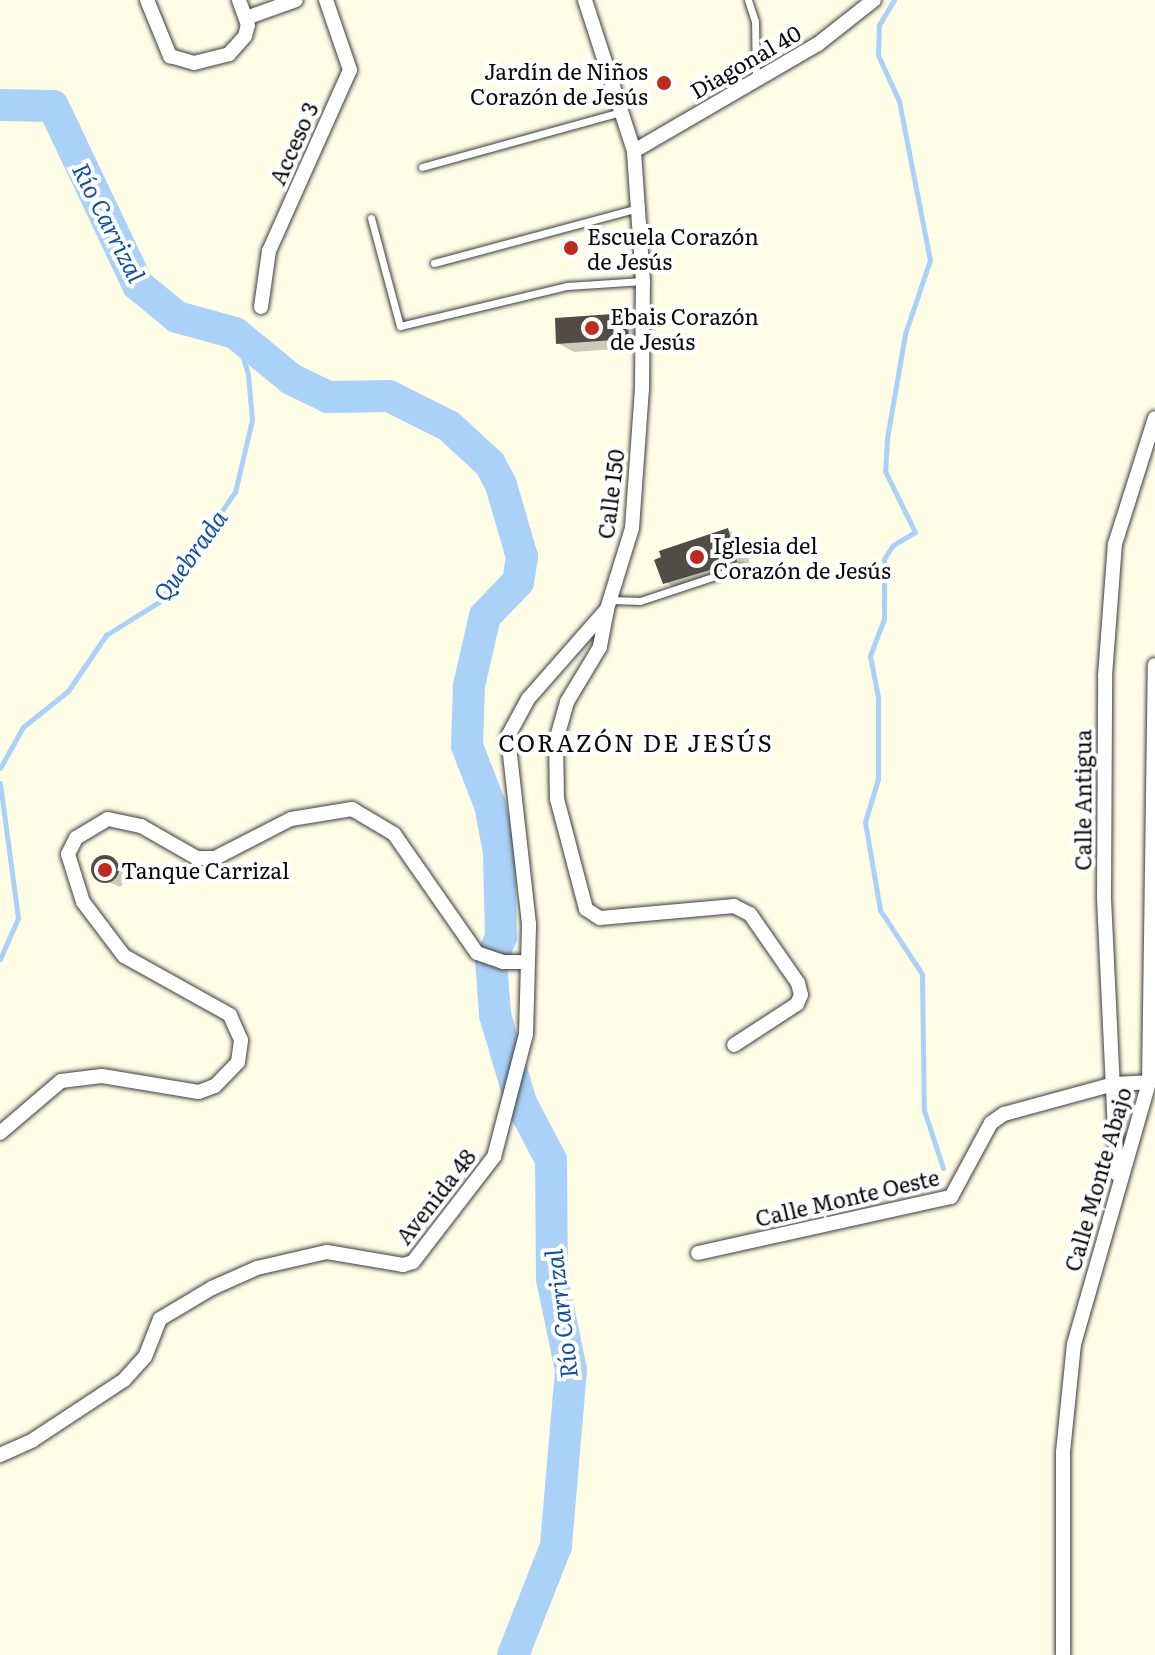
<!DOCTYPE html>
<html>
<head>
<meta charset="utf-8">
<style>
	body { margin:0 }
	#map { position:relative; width:1155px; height:1655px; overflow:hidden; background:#fffde6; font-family:Literata,serif }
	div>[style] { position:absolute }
	.shadow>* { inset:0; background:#0003 }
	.stream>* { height:5px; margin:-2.5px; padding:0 2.5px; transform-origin:2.5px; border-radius:2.5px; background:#aad1f7 }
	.river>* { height:32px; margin:-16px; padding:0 16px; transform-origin:16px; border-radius:16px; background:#aad1f7 }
	.building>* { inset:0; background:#524c46 }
	.round { border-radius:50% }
	.roads { filter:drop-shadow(0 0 2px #3c3c3c) drop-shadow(0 0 2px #3c3c3c) }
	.lane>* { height:7px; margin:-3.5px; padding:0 3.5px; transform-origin:3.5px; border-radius:3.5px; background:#fff }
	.street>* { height:14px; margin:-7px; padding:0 7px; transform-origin:7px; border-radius:7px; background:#fff }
	.dots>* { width:22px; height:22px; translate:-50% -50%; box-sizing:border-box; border:4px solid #fff; border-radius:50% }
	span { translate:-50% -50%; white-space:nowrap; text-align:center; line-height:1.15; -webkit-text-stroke:8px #fff; paint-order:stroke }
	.street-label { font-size:22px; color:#090909 }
	.poi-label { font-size:22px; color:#090909 }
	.right { translate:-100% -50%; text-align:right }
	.left { translate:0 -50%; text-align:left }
	.water-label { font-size:24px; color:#12509c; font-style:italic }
	.neighbourhood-label { font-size:24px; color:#090909; letter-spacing:2px }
</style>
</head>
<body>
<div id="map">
	<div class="shadow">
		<i style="clip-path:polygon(627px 315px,642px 324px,644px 347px,574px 352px,558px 343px)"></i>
		<i style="clip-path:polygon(728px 530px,743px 539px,752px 571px,681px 591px,665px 582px)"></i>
		<i style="clip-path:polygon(110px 858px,128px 879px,120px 887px,95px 876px,99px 859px)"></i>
	</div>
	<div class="stream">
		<i style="left:894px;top:0;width:29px;rotate:121deg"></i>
		<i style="left:879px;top:25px;width:30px;rotate:92deg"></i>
		<i style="left:878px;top:55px;width:51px;rotate:65.5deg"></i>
		<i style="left:899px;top:101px;width:162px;rotate:79deg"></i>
		<i style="left:930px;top:260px;width:78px;rotate:108.7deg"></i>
		<i style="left:905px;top:334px;width:106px;rotate:99.8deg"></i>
		<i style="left:887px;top:438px;width:33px;rotate:93deg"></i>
		<i style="left:885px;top:471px;width:68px;rotate:63.8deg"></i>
		<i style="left:915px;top:532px;width:26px;rotate:149deg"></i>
		<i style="left:893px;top:545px;width:17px;rotate:123deg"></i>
		<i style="left:884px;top:559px;width:60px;rotate:90deg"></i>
		<i style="left:884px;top:619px;width:40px;rotate:111deg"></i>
		<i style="left:870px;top:656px;width:42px;rotate:79deg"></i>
		<i style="left:878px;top:697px;width:82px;rotate:90deg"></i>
		<i style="left:878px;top:779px;width:45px;rotate:106.8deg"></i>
		<i style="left:865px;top:822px;width:89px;rotate:80.3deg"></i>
		<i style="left:880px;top:910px;width:77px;rotate:56.7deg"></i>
		<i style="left:922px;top:974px;width:136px;rotate:89.2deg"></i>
		<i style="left:924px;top:1110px;width:61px;rotate:71.9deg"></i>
		<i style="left:0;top:768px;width:47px;rotate:-60.7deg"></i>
		<i style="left:23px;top:727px;width:58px;rotate:-38.7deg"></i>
		<i style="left:68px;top:691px;width:68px;rotate:-55.8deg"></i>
		<i style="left:106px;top:635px;width:62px;rotate:-31.9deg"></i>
		<i style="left:159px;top:602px;width:134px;rotate:-55.4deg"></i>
		<i style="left:235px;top:492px;width:74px;rotate:-76.7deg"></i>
		<i style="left:252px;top:420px;width:46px;rotate:-95deg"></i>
		<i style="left:248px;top:374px;width:43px;rotate:-107.6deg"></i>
		<i style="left:0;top:783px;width:136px;rotate:82.4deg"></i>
		<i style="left:18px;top:918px;width:45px;rotate:113.7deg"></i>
	</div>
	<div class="river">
		<i style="left:0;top:105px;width:53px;rotate:1.1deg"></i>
		<i style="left:53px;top:106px;width:198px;rotate:64.6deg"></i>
		<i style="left:138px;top:285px;width:50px;rotate:39.4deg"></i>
		<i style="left:177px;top:317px;width:60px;rotate:15.4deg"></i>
		<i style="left:235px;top:333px;width:72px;rotate:39.4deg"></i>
		<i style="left:291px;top:379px;width:41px;rotate:25.9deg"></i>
		<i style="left:328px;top:397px;width:61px;rotate:-0.9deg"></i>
		<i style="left:389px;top:396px;width:67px;rotate:26.6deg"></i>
		<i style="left:449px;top:426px;width:56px;rotate:42.8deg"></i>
		<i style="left:490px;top:464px;width:24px;rotate:62deg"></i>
		<i style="left:501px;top:485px;width:75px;rotate:73.7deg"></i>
		<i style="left:522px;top:557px;width:25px;rotate:99deg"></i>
		<i style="left:518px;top:582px;width:47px;rotate:134.1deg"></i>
		<i style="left:485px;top:616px;width:72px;rotate:102.9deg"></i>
		<i style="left:469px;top:686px;width:60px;rotate:91.9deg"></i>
		<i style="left:467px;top:746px;width:63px;rotate:68.7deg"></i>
		<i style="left:490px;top:805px;width:48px;rotate:79.2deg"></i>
		<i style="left:499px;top:852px;width:85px;rotate:88.7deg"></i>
		<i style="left:501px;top:937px;width:25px;rotate:113deg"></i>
		<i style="left:491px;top:960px;width:55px;rotate:85.8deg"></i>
		<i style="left:495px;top:1015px;width:92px;rotate:73.5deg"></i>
		<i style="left:521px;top:1103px;width:64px;rotate:62.2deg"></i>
		<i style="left:551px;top:1160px;width:119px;rotate:89.5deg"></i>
		<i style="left:552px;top:1279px;width:93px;rotate:78.2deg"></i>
		<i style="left:571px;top:1370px;width:177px;rotate:94.9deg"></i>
		<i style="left:556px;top:1546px;width:117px;rotate:111.5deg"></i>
	</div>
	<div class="building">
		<i style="clip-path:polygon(627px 313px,629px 339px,556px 344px,555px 318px)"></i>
		<i style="clip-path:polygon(728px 528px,737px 562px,663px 584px,654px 560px,661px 557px,659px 551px)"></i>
		<i class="round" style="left:91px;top:855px;width:28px;height:28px"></i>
	</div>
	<div class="roads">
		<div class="lane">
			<i style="left:748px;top:0;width:22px;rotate:72deg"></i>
			<i style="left:755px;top:21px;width:58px;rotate:89deg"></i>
			<i style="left:422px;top:167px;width:205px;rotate:-15.5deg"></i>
			<i style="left:371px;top:218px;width:112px;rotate:75deg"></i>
			<i style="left:400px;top:326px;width:172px;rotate:-13.5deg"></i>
			<i style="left:567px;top:286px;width:76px;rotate:-3.8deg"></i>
			<i style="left:434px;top:263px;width:211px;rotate:-15.1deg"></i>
			<i style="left:612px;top:600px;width:28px;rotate:2deg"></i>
			<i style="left:640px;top:601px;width:105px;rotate:-18.3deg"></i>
		</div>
		<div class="street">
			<i style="left:147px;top:0;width:61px;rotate:67.7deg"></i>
			<i style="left:170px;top:56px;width:25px;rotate:16deg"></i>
			<i style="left:194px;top:63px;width:36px;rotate:-14deg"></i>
			<i style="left:229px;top:54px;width:24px;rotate:-48deg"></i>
			<i style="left:245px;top:36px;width:11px;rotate:-75deg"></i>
			<i style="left:248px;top:25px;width:27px;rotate:-110deg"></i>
			<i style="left:246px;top:18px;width:53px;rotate:-19.8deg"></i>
			<i style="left:634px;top:151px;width:213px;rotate:-30.2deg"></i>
			<i style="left:818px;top:44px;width:71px;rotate:-38.2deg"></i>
			<i style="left:261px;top:307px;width:57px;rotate:-81.9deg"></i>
			<i style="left:269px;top:251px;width:198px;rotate:-65.9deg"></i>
			<i style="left:350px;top:70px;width:74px;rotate:-108.9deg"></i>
			<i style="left:607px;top:610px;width:38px;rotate:101deg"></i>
			<i style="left:600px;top:647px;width:64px;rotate:121deg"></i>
			<i style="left:567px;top:702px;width:41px;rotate:105.8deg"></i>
			<i style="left:556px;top:741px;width:58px;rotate:89deg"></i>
			<i style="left:557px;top:799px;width:114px;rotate:75.2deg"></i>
			<i style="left:586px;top:909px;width:17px;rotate:33deg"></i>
			<i style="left:600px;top:918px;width:135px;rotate:-5.1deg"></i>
			<i style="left:734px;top:906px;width:18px;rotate:27deg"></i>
			<i style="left:750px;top:914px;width:84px;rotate:55.2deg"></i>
			<i style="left:798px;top:983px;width:12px;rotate:76deg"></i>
			<i style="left:801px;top:995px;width:10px;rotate:114deg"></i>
			<i style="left:797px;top:1004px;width:75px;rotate:146.9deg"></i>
			<i style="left:0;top:1133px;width:80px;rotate:-40.4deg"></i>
			<i style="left:61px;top:1081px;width:41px;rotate:-7deg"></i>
			<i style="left:102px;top:1076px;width:98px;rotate:9.4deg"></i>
			<i style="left:199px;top:1092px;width:17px;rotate:-21deg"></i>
			<i style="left:215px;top:1086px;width:33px;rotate:-46deg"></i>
			<i style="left:238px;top:1062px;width:22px;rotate:-82deg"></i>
			<i style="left:241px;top:1040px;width:27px;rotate:-114deg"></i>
			<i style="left:230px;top:1015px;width:121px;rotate:-150.9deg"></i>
			<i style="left:124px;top:956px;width:68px;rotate:-127.2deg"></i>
			<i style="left:83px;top:902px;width:50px;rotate:-107.4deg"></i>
			<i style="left:68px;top:854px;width:18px;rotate:-63deg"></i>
			<i style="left:76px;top:838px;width:37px;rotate:-31deg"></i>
			<i style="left:108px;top:819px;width:34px;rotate:12deg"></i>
			<i style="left:141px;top:826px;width:64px;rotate:29.7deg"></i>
			<i style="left:197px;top:858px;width:18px"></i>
			<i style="left:215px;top:858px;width:85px;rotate:-27.2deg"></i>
			<i style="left:291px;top:819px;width:62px;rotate:-9.3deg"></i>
			<i style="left:352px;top:809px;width:49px;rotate:30.8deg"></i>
			<i style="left:394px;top:834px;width:145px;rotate:55.1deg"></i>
			<i style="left:477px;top:953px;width:28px;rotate:19deg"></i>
			<i style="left:503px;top:962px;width:25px"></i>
			<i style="left:1117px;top:1174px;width:276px;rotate:-92.7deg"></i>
			<i style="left:1104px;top:898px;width:222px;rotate:-89.7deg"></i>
			<i style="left:1105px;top:676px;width:132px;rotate:-85.7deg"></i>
			<i style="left:1115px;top:544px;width:132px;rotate:-72.4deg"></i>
			<i style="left:698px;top:1253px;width:259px;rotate:-12.5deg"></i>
			<i style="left:951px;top:1197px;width:84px;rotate:-61.6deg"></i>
			<i style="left:991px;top:1123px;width:16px;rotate:-35deg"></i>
			<i style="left:1004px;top:1114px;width:114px;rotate:-15.3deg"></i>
			<i style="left:1114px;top:1084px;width:35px;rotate:-3deg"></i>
			<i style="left:0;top:1455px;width:36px;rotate:-24deg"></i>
			<i style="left:33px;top:1440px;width:109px;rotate:-33.4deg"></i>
			<i style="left:124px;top:1380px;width:31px;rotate:-48deg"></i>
			<i style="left:145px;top:1357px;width:41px;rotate:-68.5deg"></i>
			<i style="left:160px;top:1319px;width:61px;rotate:-30.8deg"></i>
			<i style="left:212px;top:1288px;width:49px;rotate:-24deg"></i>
			<i style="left:257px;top:1268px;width:72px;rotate:-12.9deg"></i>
			<i style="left:327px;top:1252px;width:77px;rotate:9.7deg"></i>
			<i style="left:403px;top:1265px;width:10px;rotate:-17deg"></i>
			<i style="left:413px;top:1262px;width:133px;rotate:-52.4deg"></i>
			<i style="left:494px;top:1157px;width:127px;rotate:-75.4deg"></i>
			<i style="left:526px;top:1034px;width:110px;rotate:-88.4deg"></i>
			<i style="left:529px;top:924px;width:189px;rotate:-96.4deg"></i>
			<i style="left:508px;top:736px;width:42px;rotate:-61.6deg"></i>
			<i style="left:528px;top:699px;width:120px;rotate:-48.7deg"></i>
			<i style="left:607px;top:609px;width:85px;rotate:-72.8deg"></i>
			<i style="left:632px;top:528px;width:138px;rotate:-85.9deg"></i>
			<i style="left:642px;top:390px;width:109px;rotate:-89.5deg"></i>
			<i style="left:643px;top:281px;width:130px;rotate:-94deg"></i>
			<i style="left:634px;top:151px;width:159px;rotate:-108deg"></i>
			<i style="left:1063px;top:1655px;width:203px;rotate:-90deg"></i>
			<i style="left:1063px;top:1452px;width:109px;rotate:-84.2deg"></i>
			<i style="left:1074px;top:1344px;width:273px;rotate:-74deg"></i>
			<i style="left:1149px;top:1082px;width:417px;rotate:-89.2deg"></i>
		</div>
	</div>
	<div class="dots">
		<i style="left:664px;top:83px;background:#bb2b20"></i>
		<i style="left:571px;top:248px;background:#bb2b20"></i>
		<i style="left:592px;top:328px;background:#bb2b20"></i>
		<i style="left:697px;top:557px;background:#bb2b20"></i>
		<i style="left:105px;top:870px;background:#bb2b20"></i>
	</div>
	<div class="street-label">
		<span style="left:745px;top:61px;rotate:-30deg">Diagonal 40</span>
		<span style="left:293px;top:143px;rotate:-66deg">Acceso 3</span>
		<span style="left:610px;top:494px;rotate:-83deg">Calle 150</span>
		<span style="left:1082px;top:800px;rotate:-90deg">Calle Antigua</span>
		<span style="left:1097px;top:1179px;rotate:-74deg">Calle Monte Abajo</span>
		<span style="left:435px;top:1196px;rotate:-52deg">Avenida 48</span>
		<span style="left:847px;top:1197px;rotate:-13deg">Calle Monte Oeste</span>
	</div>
	<div class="poi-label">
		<span class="right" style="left:648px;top:83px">Jardín de Niños<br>Corazón de Jesús</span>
		<span class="left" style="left:587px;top:248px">Escuela Corazón<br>de Jesús</span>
		<span class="left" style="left:610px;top:328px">Ebais Corazón<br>de Jesús</span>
		<span class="left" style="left:713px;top:557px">Iglesia del<br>Corazón de Jesús</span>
		<span class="left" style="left:121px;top:870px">Tanque Carrizal</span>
	</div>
	<div class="water-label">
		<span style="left:110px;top:222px;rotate:63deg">Río Carrizal</span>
		<span style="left:189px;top:555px;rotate:-54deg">Quebrada</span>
		<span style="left:560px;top:1314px;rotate:-97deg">Río Carrizal</span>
	</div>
	<div class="neighbourhood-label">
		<span style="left:636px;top:742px">CORAZÓN DE JESÚS</span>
	</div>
</div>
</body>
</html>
